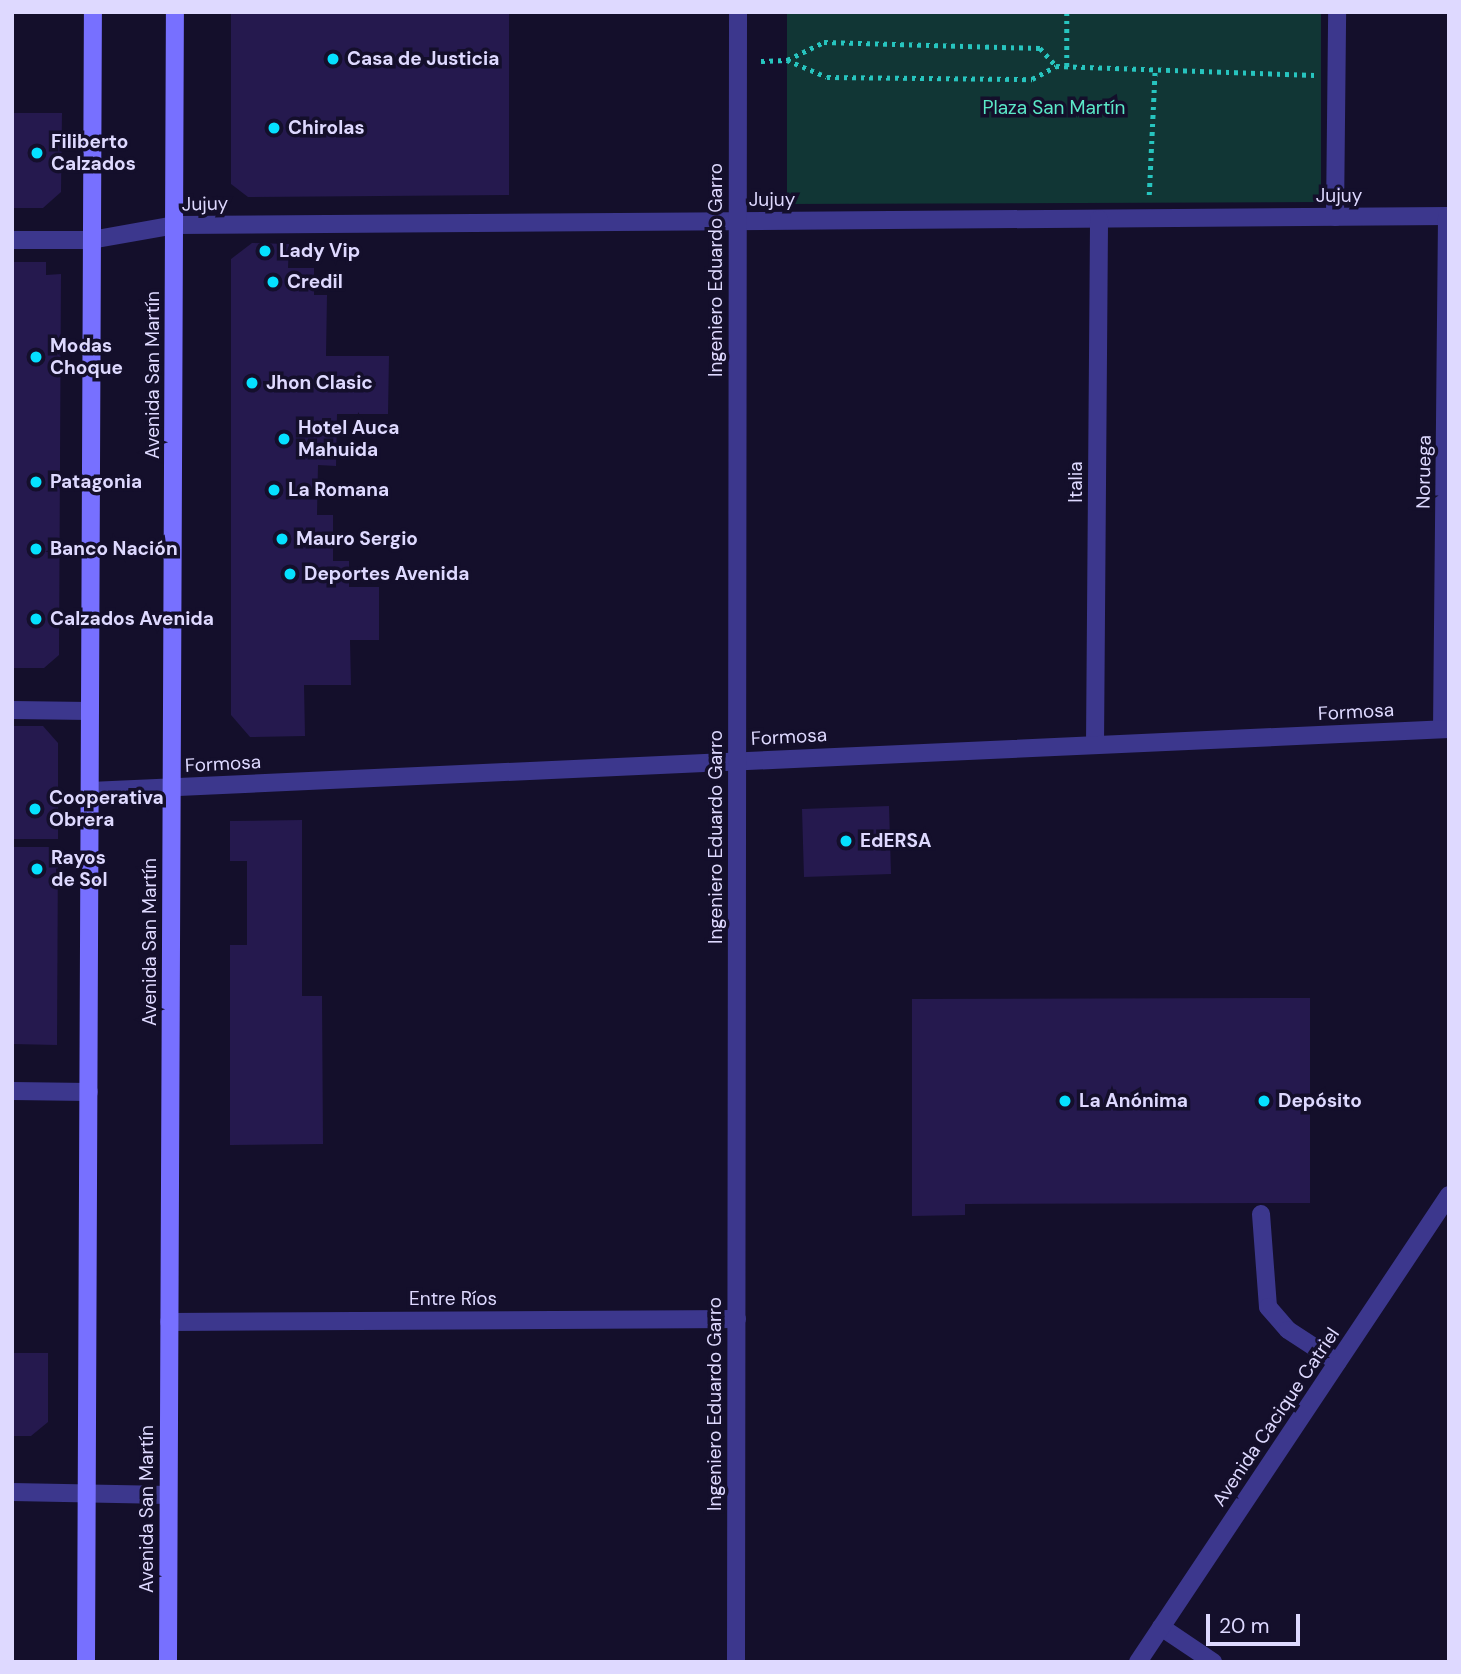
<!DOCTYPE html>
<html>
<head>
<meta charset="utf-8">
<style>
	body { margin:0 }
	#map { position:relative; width:1461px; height:1674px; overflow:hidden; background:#140f2b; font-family:"DM Sans",sans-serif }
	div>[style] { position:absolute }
	.green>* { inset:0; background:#113635 }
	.building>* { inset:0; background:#25194e }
	.path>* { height:4.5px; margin-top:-2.25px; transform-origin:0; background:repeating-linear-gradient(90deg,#27c5bf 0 3.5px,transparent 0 8.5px) }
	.service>* { height:18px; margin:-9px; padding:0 9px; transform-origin:9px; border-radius:9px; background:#3c378d }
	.minor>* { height:18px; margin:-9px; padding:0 9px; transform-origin:9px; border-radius:9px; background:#3c378d }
	.tertiary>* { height:18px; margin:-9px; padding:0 9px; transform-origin:9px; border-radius:9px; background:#3c378d }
	.secondary>* { height:18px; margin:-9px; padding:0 9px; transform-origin:9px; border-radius:9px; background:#7770ff }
	.dots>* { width:19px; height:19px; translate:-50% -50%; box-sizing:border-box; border:4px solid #140f2b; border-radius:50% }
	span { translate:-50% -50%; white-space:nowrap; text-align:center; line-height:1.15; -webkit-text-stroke:7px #140f2b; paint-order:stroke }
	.poi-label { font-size:19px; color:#ded9ff; font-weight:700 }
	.left { translate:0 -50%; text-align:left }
	.park-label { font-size:19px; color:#5be9c8 }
	.street-label { font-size:19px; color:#ded9ff }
	.frame { position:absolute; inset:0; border:14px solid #ded9ff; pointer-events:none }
	.scale { position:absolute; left:1206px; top:1614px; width:94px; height:32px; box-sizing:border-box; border:4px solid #ded9ff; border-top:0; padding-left:9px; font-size:21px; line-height:24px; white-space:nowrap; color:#ded9ff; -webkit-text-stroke:5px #140f2b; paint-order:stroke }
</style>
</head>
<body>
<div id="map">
	<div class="green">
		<i style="clip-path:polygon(787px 12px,1321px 12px,1321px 202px,787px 204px)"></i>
	</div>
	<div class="building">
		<i style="clip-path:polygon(231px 12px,509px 12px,509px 195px,248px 197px,231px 184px)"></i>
		<i style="clip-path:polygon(12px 113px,62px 113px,61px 192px,43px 208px,12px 208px)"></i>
		<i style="clip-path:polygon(252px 243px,289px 244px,288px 268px,314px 268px,314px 295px,327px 295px,326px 356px,389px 356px,388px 414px,337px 414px,336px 466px,318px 465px,317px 515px,333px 515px,333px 561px,349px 561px,349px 587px,379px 587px,379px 640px,350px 640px,351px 685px,304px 685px,305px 736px,250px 737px,231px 715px,231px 259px)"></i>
		<i style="clip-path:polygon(12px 262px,46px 262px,46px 275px,61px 274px,59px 655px,44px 668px,12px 668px)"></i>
		<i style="clip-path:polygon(12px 726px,43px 726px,58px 743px,58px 839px,12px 839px)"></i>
		<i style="clip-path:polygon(889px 806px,891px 874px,804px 877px,802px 809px)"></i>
		<i style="clip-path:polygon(302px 820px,302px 996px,322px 996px,323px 1144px,230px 1145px,230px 945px,247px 945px,247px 861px,230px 861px,230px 821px)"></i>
		<i style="clip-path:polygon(12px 847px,58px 847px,57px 1045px,12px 1044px)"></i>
		<i style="clip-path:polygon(1310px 998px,1310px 1203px,965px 1204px,965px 1215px,912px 1216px,912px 999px)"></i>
		<i style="clip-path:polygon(12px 1353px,48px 1353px,48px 1422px,31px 1436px,12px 1436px)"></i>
	</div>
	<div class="path">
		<i style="left:1067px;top:12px;width:55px;rotate:90deg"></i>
		<i style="left:787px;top:60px;width:43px;rotate:23deg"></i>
		<i style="left:827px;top:77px;width:205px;rotate:0.6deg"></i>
		<i style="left:1032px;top:79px;width:27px;rotate:-28deg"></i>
		<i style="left:1056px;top:66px;width:259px;rotate:2deg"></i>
		<i style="left:761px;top:61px;width:26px;rotate:-2deg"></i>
		<i style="left:787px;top:60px;width:41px;rotate:-25.9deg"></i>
		<i style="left:824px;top:42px;width:216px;rotate:1.6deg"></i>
		<i style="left:1040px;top:48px;width:24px;rotate:48deg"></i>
		<i style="left:1149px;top:195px;width:125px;rotate:-87.3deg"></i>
	</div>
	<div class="service">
		<i style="left:1261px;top:1214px;width:93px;rotate:85.7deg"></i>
		<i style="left:1268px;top:1307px;width:30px;rotate:49deg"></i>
		<i style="left:1288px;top:1330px;width:59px;rotate:33.1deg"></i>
	</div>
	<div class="minor">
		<i style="left:1335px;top:217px;width:205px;rotate:-89.4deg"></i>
		<i style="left:12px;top:240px;width:79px"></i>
		<i style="left:91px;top:240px;width:85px;rotate:-10.1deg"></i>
		<i style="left:175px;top:225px;width:1274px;rotate:-0.4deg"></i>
		<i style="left:12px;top:710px;width:78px;rotate:0.7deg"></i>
		<i style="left:1442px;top:729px;width:513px;rotate:-89.44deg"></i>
		<i style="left:1095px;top:745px;width:526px;rotate:-89.56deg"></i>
		<i style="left:90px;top:791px;width:1360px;rotate:-2.61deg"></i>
		<i style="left:12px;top:1091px;width:77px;rotate:0.7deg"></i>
		<i style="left:169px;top:1322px;width:568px;rotate:-0.3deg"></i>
		<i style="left:1161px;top:1627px;width:63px;rotate:33.9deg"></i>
		<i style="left:736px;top:1662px;width:1650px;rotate:-89.93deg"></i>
	</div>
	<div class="tertiary">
		<i style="left:12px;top:1492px;width:156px;rotate:1.1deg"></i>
		<i style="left:1138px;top:1662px;width:561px;rotate:-56.34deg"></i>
	</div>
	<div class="secondary">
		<i style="left:86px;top:1662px;width:1650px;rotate:-89.76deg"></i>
		<i style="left:168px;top:1662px;width:1650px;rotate:-89.76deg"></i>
	</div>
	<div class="dots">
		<i style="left:333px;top:59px;background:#05e1ff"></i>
		<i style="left:274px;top:128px;background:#05e1ff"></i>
		<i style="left:37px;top:153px;background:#05e1ff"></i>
		<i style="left:265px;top:251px;background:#05e1ff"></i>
		<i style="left:273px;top:282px;background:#05e1ff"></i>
		<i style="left:36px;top:357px;background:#05e1ff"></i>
		<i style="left:252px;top:383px;background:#05e1ff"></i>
		<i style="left:284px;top:439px;background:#05e1ff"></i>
		<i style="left:36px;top:482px;background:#05e1ff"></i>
		<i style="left:274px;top:490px;background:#05e1ff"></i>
		<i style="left:282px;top:539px;background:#05e1ff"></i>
		<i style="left:36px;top:549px;background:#05e1ff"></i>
		<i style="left:290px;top:574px;background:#05e1ff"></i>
		<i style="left:36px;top:619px;background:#05e1ff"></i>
		<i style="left:35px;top:809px;background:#05e1ff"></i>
		<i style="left:846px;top:841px;background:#05e1ff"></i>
		<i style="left:37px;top:869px;background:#05e1ff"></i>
		<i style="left:1065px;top:1101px;background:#05e1ff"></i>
		<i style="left:1264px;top:1101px;background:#05e1ff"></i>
	</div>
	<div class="poi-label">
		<span class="left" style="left:347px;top:59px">Casa de Justicia</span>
		<span class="left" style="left:288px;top:128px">Chirolas</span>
		<span class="left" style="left:51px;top:153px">Filiberto<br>Calzados</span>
		<span class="left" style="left:279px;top:251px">Lady Vip</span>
		<span class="left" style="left:287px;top:282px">Credil</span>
		<span class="left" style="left:50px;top:357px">Modas<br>Choque</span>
		<span class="left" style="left:266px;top:383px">Jhon Clasic</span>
		<span class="left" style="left:298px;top:439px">Hotel Auca<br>Mahuida</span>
		<span class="left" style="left:50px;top:482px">Patagonia</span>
		<span class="left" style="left:288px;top:490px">La Romana</span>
		<span class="left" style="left:296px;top:539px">Mauro Sergio</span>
		<span class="left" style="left:50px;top:549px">Banco Nación</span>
		<span class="left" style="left:304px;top:574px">Deportes Avenida</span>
		<span class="left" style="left:50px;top:619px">Calzados Avenida</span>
		<span class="left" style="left:49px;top:809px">Cooperativa<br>Obrera</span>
		<span class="left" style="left:860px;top:841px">EdERSA</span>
		<span class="left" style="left:51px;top:869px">Rayos<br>de Sol</span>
		<span class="left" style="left:1079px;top:1101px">La Anónima</span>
		<span class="left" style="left:1278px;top:1101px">Depósito</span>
	</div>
	<div class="park-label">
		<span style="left:1054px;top:108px">Plaza San Martín</span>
	</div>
	<div class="street-label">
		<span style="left:1339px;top:196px">Jujuy</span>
		<span style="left:772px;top:200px">Jujuy</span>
		<span style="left:205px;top:204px;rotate:-1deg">Jujuy</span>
		<span style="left:716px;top:270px;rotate:-90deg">Ingeniero Eduardo Garro</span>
		<span style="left:153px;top:375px;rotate:-90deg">Avenida San Martín</span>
		<span style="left:1424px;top:472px;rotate:-89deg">Noruega</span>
		<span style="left:1076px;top:482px;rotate:-90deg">Italia</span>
		<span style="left:1356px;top:712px;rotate:-3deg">Formosa</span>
		<span style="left:789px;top:737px;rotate:-3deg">Formosa</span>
		<span style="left:223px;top:764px;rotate:-3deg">Formosa</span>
		<span style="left:716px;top:837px;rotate:-90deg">Ingeniero Eduardo Garro</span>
		<span style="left:150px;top:942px;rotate:-90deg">Avenida San Martín</span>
		<span style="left:453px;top:1299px">Entre Ríos</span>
		<span style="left:715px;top:1404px;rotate:-90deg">Ingeniero Eduardo Garro</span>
		<span style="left:1276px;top:1417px;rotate:-56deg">Avenida Cacique Catriel</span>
		<span style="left:147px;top:1509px;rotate:-90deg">Avenida San Martín</span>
	</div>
	<div class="frame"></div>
	<div class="scale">20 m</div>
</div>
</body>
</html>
